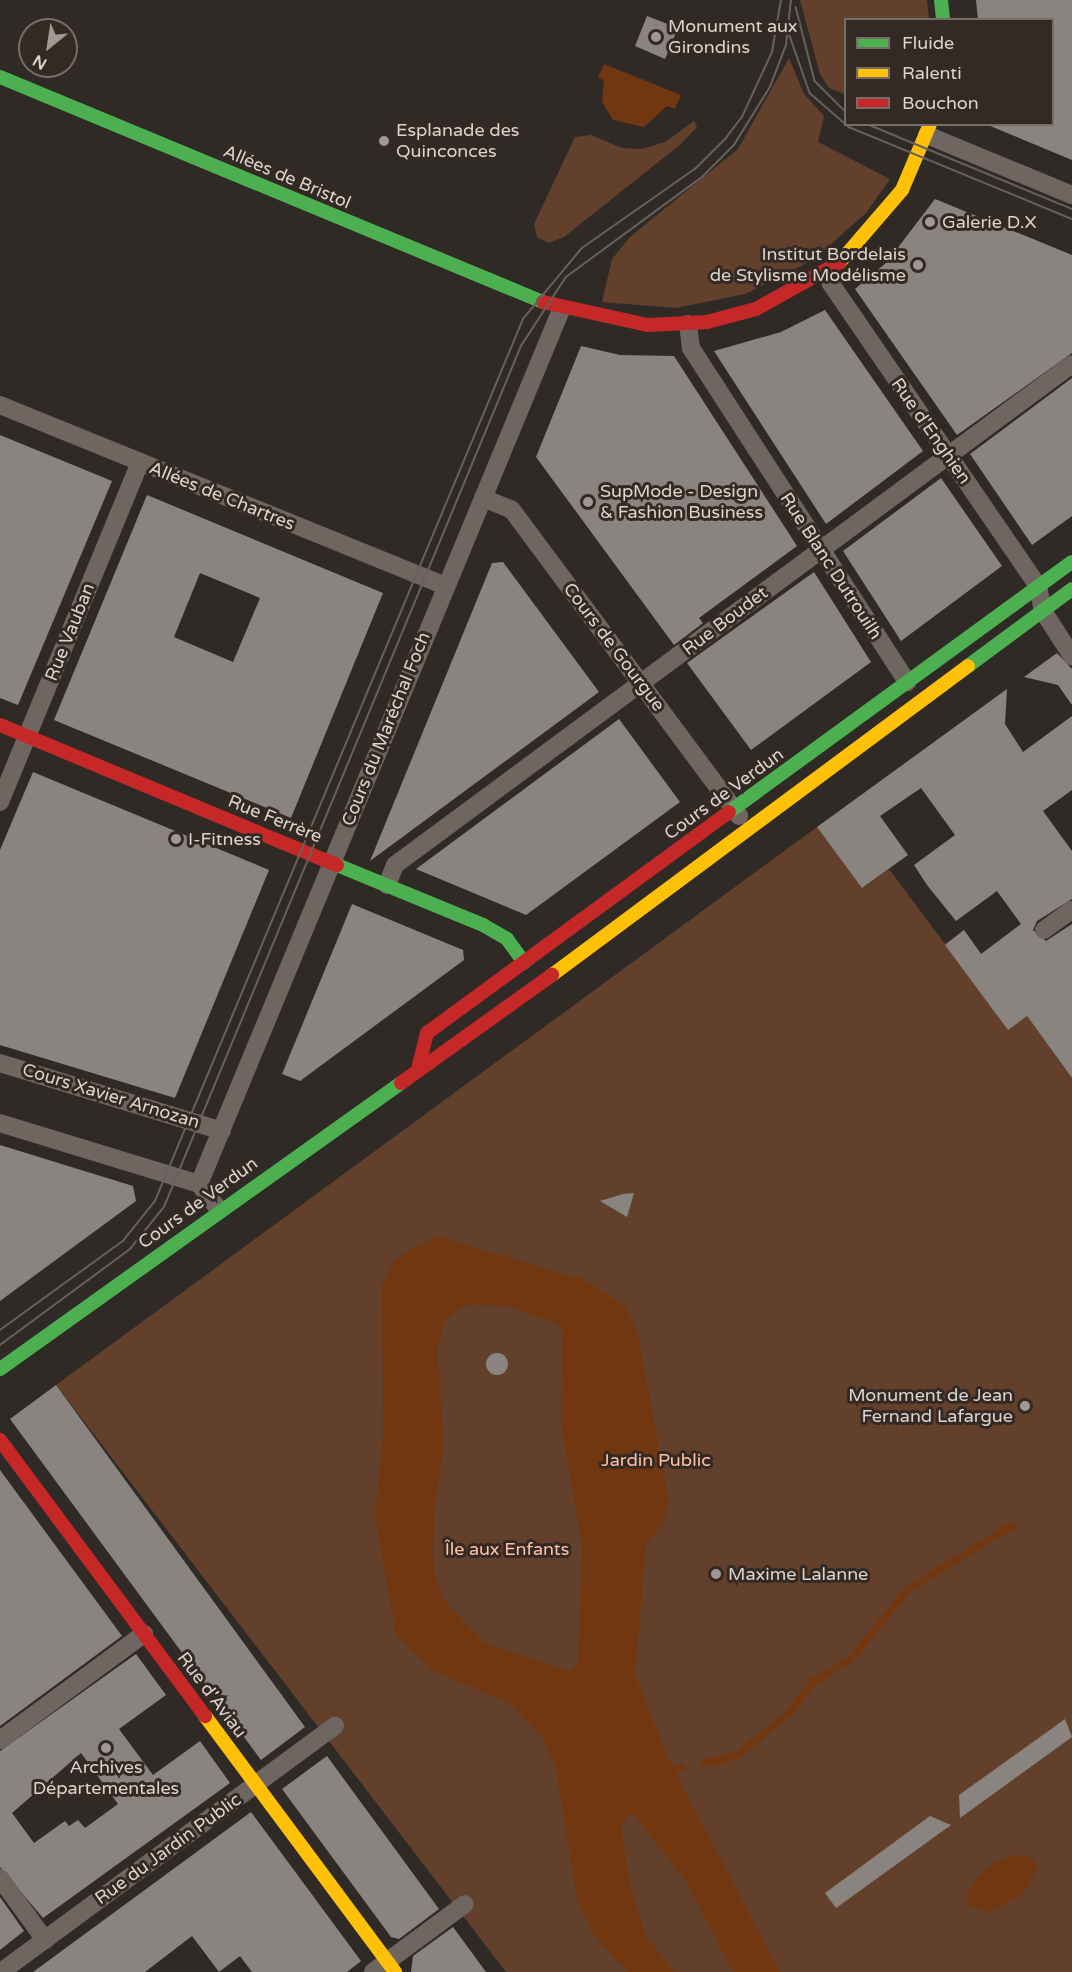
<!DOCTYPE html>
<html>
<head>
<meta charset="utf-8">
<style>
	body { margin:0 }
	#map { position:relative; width:1072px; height:1972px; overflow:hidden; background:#302a27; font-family:"Varela Round",sans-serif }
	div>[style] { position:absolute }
	.green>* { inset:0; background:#63402b }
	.water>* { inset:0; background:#713710 }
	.stream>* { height:7px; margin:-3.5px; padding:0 3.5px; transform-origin:3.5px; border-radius:3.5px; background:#713710 }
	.building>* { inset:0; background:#8a8481 }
	.round { border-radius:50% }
	.street>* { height:18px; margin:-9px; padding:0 9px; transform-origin:9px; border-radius:9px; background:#706661 }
	.fast>* { height:14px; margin:-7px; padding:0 7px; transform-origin:7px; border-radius:7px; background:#4caf50 }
	.slow>* { height:14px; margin:-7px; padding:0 7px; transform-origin:7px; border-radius:7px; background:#ffc107 }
	.jam>* { height:14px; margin:-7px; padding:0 7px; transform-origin:7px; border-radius:7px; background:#c62828 }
	.tram>* { height:1.5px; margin:-0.75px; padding:0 0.75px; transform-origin:0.75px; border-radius:0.75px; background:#67615d }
	.dots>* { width:16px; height:16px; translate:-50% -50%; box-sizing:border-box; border:3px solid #342923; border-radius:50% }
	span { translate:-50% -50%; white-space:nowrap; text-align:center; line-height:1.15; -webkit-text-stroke:6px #342923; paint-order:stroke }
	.poi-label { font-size:18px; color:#dcd4d0 }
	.left { translate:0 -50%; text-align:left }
	.right { translate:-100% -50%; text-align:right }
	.street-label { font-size:18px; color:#dcd4d0 }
	.park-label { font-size:18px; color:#fdc2a4 }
	.legend { position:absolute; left:844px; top:18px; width:210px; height:108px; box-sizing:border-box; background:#342923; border:2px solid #776d68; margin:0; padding:8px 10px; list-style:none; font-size:18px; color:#dcd4d0 }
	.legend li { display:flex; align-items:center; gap:12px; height:30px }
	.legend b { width:30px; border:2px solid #776d68 }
	.north { position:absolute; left:18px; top:18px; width:60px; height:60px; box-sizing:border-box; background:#342923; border:2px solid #776d68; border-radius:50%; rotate:210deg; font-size:16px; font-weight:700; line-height:24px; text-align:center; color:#dcd4d0 }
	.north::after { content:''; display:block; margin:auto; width:21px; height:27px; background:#a09895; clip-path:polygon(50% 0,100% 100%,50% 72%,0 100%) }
</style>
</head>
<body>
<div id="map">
	<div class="green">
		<i style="clip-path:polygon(800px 0,927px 0,929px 19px,846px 20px,845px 94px,829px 88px,820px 74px)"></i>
		<i style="clip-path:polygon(789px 58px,804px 94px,824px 116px,818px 142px,890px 179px,866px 213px,813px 260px,745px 294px,676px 308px,602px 302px,612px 259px,630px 237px,738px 149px)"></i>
		<i style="clip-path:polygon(694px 121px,697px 127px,681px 144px,564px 237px,549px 243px,537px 237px,534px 224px,575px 137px,591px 135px,622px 148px,642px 149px,665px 142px)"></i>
		<i style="clip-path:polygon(817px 827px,864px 887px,889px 869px,945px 944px,964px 930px,1072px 1078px,1072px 1972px,506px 1972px,56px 1385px)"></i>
	</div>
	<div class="water">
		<i style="clip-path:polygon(604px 64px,681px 95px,675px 109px,667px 106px,644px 127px,613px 120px,602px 102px,604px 80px,598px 78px)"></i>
		<i style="clip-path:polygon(evenodd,436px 1236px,585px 1280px,626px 1307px,638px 1334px,669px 1502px,663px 1524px,646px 1544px,635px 1675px,670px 1763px,780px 1972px,733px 1972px,686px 1881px,632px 1812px,621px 1827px,630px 1884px,646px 1937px,674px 1972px,627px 1972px,596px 1938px,578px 1904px,556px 1770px,543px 1738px,510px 1704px,434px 1671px,396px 1635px,375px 1515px,383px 1436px,382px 1285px,395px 1259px,436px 1236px,476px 1305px,507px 1306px,556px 1323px,562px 1331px,561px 1425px,582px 1546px,578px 1663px,570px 1671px,485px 1643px,444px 1601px,434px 1574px,434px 1514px,444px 1442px,437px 1350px,444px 1322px,462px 1307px,476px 1305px)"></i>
		<i style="clip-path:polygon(1023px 1854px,1035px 1860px,1037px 1870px,1022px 1894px,991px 1912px,967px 1904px,967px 1892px,979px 1875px,997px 1861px)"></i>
	</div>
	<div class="stream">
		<i style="left:715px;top:1762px;width:23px;rotate:-18deg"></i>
		<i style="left:702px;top:1763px;width:36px;rotate:-13deg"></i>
		<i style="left:737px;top:1755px;width:67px;rotate:-39.6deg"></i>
		<i style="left:789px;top:1712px;width:39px;rotate:-52deg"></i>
		<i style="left:813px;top:1681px;width:44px;rotate:-31.2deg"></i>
		<i style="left:851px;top:1658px;width:89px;rotate:-50.9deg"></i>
		<i style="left:907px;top:1589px;width:124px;rotate:-31.5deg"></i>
		<i style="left:673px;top:1769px;width:8px;rotate:-14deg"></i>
	</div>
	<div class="building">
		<i style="clip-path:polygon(976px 0,1072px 0,1072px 160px,988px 125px,1053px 124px,1053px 20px,978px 20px)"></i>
		<i style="clip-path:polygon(647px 16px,678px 28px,665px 59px,635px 46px)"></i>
		<i style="clip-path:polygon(935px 199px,1072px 255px,1072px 353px,957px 435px,855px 289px,887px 262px)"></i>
		<i style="clip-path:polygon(825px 310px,923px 451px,826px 524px,714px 351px,781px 332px)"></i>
		<i style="clip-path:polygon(581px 346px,620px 355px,674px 356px,797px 546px,699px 618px,703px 623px,674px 645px,536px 457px)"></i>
		<i style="clip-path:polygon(1072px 378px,1072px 516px,1032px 545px,970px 454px)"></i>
		<i style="clip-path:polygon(0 435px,112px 481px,18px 705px,0 698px)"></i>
		<i style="clip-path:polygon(941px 478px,1002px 566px,901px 641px,843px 551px)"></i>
		<i style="clip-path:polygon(evenodd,147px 495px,383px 593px,291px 818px,54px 720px,147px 495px,200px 573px,260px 598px,233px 662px,174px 637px,200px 573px)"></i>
		<i style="clip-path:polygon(503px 562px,599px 692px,370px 861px,492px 563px)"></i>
		<i style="clip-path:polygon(814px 572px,871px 662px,751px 750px,687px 663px)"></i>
		<i style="clip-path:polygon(1057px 653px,1072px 669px,1072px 705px,1058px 685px,1024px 677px)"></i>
		<i style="clip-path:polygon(1007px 689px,1005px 724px,1023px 752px,1072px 716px,1072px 790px,1043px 811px,1072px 851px,1072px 899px,1037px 921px,1033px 930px,1046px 941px,1072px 924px,1072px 1078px,1027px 1016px,1008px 1030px,945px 945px,964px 930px,981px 954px,1021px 924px,997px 891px,956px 921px,927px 885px,914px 865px,955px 835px,921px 788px,880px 816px,908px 855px,862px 888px,817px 827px)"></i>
		<i style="clip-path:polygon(619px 719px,680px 802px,526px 915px,416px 869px)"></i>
		<i style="clip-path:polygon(33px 772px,269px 870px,175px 1098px,0 1045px,0 850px)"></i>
		<i style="clip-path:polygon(352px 904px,463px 950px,464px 960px,300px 1081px,282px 1074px)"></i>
		<i style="clip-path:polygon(0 1145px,133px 1186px,136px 1201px,0 1301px)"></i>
		<i style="clip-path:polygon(634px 1193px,627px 1217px,600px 1201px,623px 1194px)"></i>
		<i class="round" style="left:486px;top:1353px;width:22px;height:22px"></i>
		<i style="clip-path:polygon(56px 1385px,305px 1727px,261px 1760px,10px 1419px)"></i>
		<i style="clip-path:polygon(0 1470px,122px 1636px,0 1726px)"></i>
		<i style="clip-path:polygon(evenodd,136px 1654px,166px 1695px,119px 1729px,153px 1775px,200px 1741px,230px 1783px,43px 1918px,0 1867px,0 1751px,136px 1654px,81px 1753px,118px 1804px,85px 1828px,78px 1820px,69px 1826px,65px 1821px,34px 1843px,12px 1813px,81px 1753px)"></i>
		<i style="clip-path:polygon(1065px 1719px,1072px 1737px,960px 1818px,959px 1795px)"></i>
		<i style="clip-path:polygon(327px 1756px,439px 1909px,399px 1939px,391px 1937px,282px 1789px)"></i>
		<i style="clip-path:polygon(251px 1812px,361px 1961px,347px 1972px,252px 1972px,240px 1956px,219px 1972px,192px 1936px,145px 1972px,33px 1972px)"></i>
		<i style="clip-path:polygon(930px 1816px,951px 1825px,836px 1908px,825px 1893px)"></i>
		<i style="clip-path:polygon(0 1897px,24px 1931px,0 1950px)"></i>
		<i style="clip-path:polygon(453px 1927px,486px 1972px,411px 1972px,413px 1956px)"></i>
	</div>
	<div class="street">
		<i style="left:927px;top:135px;width:157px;rotate:22.5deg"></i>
		<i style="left:825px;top:275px;width:377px;rotate:55.6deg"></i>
		<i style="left:1038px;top:586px;width:25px;rotate:79deg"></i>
		<i style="left:1043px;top:611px;width:54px;rotate:57.2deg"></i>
		<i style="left:688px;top:324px;width:24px;rotate:83deg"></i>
		<i style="left:691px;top:348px;width:398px;rotate:57.1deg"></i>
		<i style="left:0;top:405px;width:480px;rotate:22.1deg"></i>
		<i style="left:483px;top:498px;width:31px;rotate:22deg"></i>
		<i style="left:512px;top:510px;width:381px;rotate:53.4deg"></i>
		<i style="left:0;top:802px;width:368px;rotate:-67.6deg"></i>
		<i style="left:387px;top:885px;width:22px;rotate:-68deg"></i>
		<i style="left:395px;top:865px;width:842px;rotate:-36.5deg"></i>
		<i style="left:1044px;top:930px;width:34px;rotate:-36deg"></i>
		<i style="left:0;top:1063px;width:232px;rotate:17deg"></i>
		<i style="left:0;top:1123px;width:208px;rotate:17deg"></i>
		<i style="left:199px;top:1184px;width:946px;rotate:-67.5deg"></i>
		<i style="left:199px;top:1184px;width:33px;rotate:52deg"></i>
		<i style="left:0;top:1740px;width:179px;rotate:-36.4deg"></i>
		<i style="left:0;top:1878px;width:77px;rotate:54deg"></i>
		<i style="left:1px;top:1972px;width:415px;rotate:-36.4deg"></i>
		<i style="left:373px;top:1972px;width:114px;rotate:-36.5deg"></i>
	</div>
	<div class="fast">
		<i style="left:941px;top:0;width:20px;rotate:84deg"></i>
		<i style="left:0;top:77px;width:588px;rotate:22.51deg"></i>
		<i style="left:968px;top:666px;width:129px;rotate:-36.5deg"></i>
		<i style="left:729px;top:812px;width:424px;rotate:-36.1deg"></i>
		<i style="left:337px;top:865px;width:158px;rotate:22.3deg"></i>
		<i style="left:483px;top:925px;width:28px;rotate:30deg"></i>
		<i style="left:507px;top:939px;width:29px;rotate:54deg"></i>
		<i style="left:0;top:1369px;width:493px;rotate:-35.5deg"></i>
	</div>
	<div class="slow">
		<i style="left:840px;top:262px;width:95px;rotate:-49.3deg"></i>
		<i style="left:902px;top:190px;width:72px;rotate:-67deg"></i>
		<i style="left:552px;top:975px;width:518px;rotate:-36.6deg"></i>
		<i style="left:205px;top:1716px;width:319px;rotate:53.4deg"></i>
	</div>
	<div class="jam">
		<i style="left:543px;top:302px;width:107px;rotate:12.4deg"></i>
		<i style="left:648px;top:325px;width:59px;rotate:-2.9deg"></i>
		<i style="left:707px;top:322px;width:51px;rotate:-14.9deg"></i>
		<i style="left:756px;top:309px;width:96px;rotate:-29.2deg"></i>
		<i style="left:0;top:725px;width:365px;rotate:22.6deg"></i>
		<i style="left:418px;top:1069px;width:37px;rotate:-76deg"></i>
		<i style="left:427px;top:1033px;width:374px;rotate:-36.2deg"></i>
		<i style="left:401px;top:1083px;width:186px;rotate:-35.6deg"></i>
		<i style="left:0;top:1440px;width:344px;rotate:53.4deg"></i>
	</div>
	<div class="tram">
		<i style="left:796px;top:7px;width:76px;rotate:75.6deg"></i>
		<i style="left:815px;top:81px;width:44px;rotate:45deg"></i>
		<i style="left:789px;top:33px;width:64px;rotate:70.7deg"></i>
		<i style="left:810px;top:93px;width:52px;rotate:41.1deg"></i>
		<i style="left:849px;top:127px;width:241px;rotate:22.4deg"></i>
		<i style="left:867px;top:124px;width:222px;rotate:22.5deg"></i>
		<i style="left:0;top:1330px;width:152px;rotate:-35.9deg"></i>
		<i style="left:123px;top:1241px;width:51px;rotate:-51.3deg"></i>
		<i style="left:155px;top:1201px;width:956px;rotate:-67.35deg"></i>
		<i style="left:523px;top:319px;width:92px;rotate:-50.3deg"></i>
		<i style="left:582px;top:248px;width:138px;rotate:-35deg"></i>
		<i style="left:695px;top:169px;width:44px;rotate:-45deg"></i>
		<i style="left:726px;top:138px;width:26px;rotate:-53deg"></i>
		<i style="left:742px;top:117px;width:72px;rotate:-65.2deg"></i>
		<i style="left:772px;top:52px;width:53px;rotate:-80.2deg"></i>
		<i style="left:0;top:1345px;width:162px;rotate:-36.4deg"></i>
		<i style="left:130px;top:1249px;width:54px;rotate:-51deg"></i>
		<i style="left:164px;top:1207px;width:932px;rotate:-67.48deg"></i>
		<i style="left:521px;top:346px;width:82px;rotate:-56.9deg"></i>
		<i style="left:566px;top:277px;width:169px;rotate:-36.3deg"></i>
		<i style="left:702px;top:177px;width:45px;rotate:-45deg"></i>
		<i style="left:734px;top:145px;width:68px;rotate:-58.2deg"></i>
		<i style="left:770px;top:87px;width:45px;rotate:-69.1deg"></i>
		<i style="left:786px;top:45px;width:45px;rotate:-83.7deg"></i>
	</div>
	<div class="dots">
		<i style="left:656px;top:37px;background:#a09895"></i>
		<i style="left:384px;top:141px;background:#a09895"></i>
		<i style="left:930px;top:222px;background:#a09895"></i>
		<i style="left:918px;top:265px;background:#a09895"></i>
		<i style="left:588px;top:502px;background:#a09895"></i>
		<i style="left:176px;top:839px;background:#a09895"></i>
		<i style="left:1025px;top:1406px;background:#a09895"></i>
		<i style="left:716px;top:1574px;background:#a09895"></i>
		<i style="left:106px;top:1748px;background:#a09895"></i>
	</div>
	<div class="poi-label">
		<span class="left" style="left:668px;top:37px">Monument aux<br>Girondins</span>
		<span class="left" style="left:396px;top:141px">Esplanade des<br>Quinconces</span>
		<span class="left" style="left:942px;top:222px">Galerie D.X</span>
		<span class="right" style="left:906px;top:265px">Institut Bordelais<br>de Stylisme Modélisme</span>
		<span class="left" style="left:600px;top:502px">SupMode - Design<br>&amp; Fashion Business</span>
		<span class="left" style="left:188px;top:839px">I-Fitness</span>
		<span class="right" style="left:1013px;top:1406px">Monument de Jean<br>Fernand Lafargue</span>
		<span class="left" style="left:728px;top:1574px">Maxime Lalanne</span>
		<span style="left:106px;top:1778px">Archives<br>Départementales</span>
	</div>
	<div class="street-label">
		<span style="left:287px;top:177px;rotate:23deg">Allées de Bristol</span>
		<span style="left:931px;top:431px;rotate:55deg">Rue d'Enghien</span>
		<span style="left:222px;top:496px;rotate:22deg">Allées de Chartres</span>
		<span style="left:831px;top:566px;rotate:57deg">Rue Blanc Dutrouilh</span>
		<span style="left:725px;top:621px;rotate:-37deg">Rue Boudet</span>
		<span style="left:70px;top:632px;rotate:-68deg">Rue Vauban</span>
		<span style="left:614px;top:647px;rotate:53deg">Cours de Gourgue</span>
		<span style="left:386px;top:729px;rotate:-68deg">Cours du Maréchal Foch</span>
		<span style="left:724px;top:794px;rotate:-36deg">Cours de Verdun</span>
		<span style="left:275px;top:819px;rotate:22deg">Rue Ferrère</span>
		<span style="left:111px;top:1096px;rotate:17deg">Cours Xavier Arnozan</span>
		<span style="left:198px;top:1203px;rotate:-36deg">Cours de Verdun</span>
		<span style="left:212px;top:1695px;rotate:53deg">Rue d'Aviau</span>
		<span style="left:168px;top:1849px;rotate:-36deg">Rue du Jardin Public</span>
	</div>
	<div class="park-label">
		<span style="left:656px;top:1460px">Jardin Public</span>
		<span style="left:507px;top:1549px">Île aux Enfants</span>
	</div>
	<ul class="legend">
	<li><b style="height:8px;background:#4caf50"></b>Fluide</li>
	<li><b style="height:8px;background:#ffc107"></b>Ralenti</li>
	<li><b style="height:8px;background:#c62828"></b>Bouchon</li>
	</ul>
	<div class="north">N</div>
</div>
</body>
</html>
